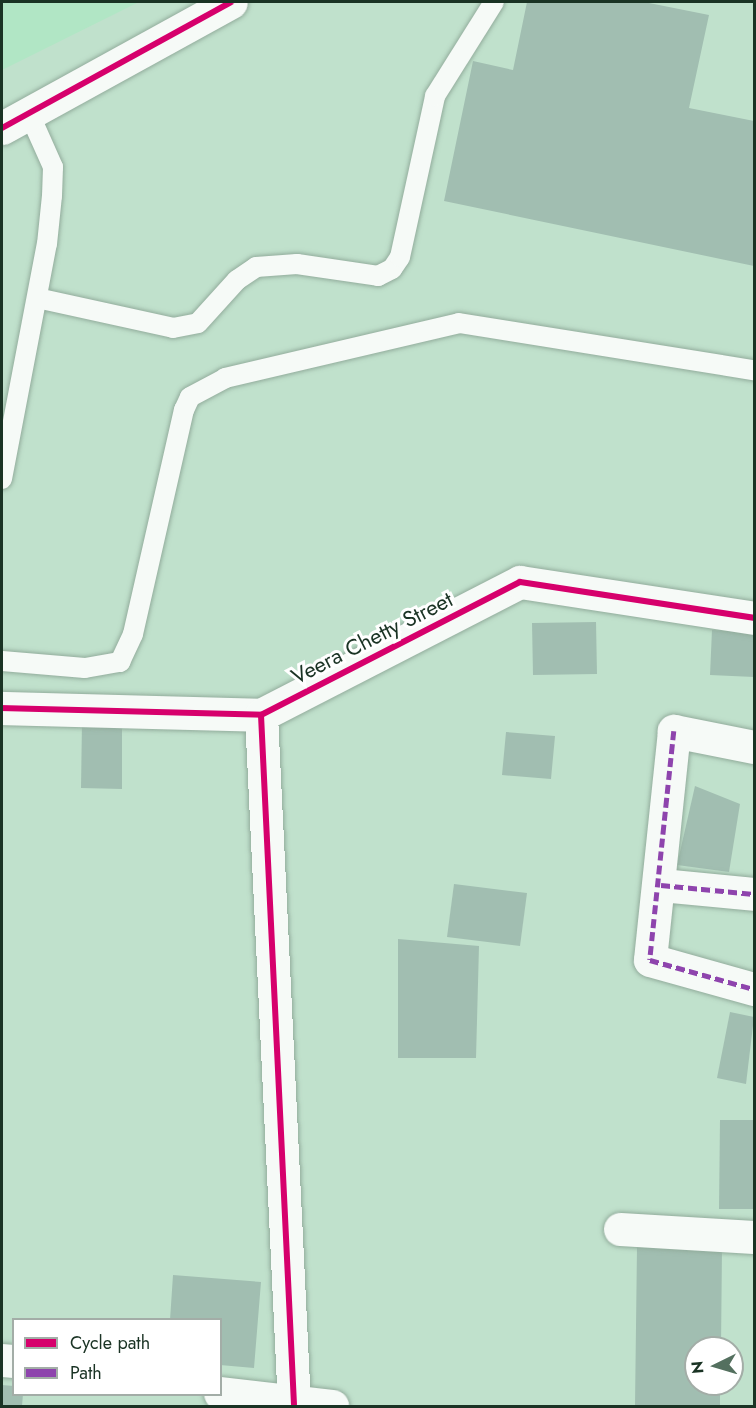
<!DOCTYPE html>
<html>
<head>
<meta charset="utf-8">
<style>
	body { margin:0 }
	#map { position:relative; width:756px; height:1408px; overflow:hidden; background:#c0e1cc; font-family:Jost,sans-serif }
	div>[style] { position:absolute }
	.built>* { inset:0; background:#b1e6c5 }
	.building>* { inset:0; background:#a1beb1 }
	.roads { filter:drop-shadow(0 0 2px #92ac9c) drop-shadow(0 0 2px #92ac9c) }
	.lane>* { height:20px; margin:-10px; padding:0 10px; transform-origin:10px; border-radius:10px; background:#f6faf7 }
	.street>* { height:33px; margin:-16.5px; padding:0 16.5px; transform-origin:16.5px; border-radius:16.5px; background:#f6faf7 }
	.secondary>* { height:33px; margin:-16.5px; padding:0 16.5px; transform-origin:16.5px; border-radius:16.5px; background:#f6faf7 }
	.quiet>* { height:4.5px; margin-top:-2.25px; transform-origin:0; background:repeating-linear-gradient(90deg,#8e44ad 0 9px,transparent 0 13.5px) }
	.cycleway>* { height:6px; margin:-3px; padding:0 3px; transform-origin:3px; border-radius:3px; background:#d6006c }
	span { translate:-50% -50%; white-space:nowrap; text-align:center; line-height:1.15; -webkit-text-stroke:6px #fff; paint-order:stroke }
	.street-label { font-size:22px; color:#1a3324 }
	.frame { position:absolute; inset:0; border:3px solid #1a3324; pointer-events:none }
	.legend { position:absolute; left:12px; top:1318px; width:210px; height:78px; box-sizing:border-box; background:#fff; border:2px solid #a3ada7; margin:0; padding:8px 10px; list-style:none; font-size:18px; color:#1a3324 }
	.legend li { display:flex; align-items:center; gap:12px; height:30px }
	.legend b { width:30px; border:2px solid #a3ada7 }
	.north { position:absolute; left:684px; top:1336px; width:60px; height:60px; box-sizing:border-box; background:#fff; border:2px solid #a3ada7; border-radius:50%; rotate:265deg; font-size:16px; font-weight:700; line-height:24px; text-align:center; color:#1a3324 }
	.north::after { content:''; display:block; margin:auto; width:21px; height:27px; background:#54705f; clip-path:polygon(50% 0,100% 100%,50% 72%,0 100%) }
</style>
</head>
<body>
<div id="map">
	<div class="built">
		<i style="clip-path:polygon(2px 2px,139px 2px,2px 70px)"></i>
	</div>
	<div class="building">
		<i style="clip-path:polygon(527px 2px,644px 2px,709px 15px,689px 108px,754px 121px,754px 266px,444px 201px,473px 61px,513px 70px)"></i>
		<i style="clip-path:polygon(596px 622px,597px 674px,533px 675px,532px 623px)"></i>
		<i style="clip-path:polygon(712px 630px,754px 632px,754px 677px,710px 675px)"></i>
		<i style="clip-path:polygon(82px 722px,122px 722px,122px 789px,81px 788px)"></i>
		<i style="clip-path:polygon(506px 732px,555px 736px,551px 779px,502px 775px)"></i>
		<i style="clip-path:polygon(695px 786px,740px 804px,729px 872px,677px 865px)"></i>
		<i style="clip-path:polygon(454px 884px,527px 893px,520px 946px,447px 937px)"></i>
		<i style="clip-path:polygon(398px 939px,479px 946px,476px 1058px,398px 1058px)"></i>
		<i style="clip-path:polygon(730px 1012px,754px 1017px,746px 1084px,717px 1078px)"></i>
		<i style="clip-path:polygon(720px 1120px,754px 1120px,754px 1209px,719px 1209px)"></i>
		<i style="clip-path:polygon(637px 1247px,722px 1248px,721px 1348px,696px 1348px,696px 1384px,720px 1384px,720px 1406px,635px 1406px)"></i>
		<i style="clip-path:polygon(173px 1275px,261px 1282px,254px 1368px,220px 1365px,220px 1320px,170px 1320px)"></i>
		<i style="clip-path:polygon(2px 1385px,14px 1386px,14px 1394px,23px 1394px,22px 1406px,2px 1406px)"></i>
	</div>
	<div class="roads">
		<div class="lane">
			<i style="left:37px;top:298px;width:139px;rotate:12.4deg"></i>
			<i style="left:173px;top:328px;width:25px;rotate:-11deg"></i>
			<i style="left:198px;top:323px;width:58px;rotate:-47.8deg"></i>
			<i style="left:237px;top:280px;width:23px;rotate:-34deg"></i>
			<i style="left:256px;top:267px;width:41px;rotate:-4.2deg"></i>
			<i style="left:297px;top:264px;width:82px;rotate:8.4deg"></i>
			<i style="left:378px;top:276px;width:16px;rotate:-27deg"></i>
			<i style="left:392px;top:269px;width:14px;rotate:-56deg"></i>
			<i style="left:400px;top:257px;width:165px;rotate:-77.7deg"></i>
			<i style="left:435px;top:96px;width:111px;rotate:-57.9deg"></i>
			<i style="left:2px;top:479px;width:239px;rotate:-79.2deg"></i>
			<i style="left:47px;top:244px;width:48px;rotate:-84.1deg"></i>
			<i style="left:52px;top:196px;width:29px;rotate:-88deg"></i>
			<i style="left:53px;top:167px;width:59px;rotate:-114deg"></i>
			<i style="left:2px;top:661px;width:83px;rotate:4.8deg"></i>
			<i style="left:85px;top:668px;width:36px;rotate:-10deg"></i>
			<i style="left:120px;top:662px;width:31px;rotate:-65deg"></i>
			<i style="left:133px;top:634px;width:230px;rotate:-77.2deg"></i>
			<i style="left:184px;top:410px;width:14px;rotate:-65deg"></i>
			<i style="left:190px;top:397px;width:40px;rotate:-28deg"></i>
			<i style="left:225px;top:378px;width:240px;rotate:-13.2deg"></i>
			<i style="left:459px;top:323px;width:299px;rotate:9.1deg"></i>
		</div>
		<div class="street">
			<i style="left:2px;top:708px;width:259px;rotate:1.5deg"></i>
			<i style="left:261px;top:715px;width:291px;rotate:-27.2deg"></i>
			<i style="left:520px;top:582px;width:237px;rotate:8.7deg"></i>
			<i style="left:261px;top:715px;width:690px;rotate:87.26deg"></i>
			<i style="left:754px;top:747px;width:82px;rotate:-168.7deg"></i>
			<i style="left:674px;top:731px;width:230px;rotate:96deg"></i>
			<i style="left:650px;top:960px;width:108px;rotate:15.6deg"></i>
			<i style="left:661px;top:885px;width:93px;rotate:5.5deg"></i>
			<i style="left:620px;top:1229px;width:134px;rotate:3.4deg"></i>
			<i style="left:2px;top:1360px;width:12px;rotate:5deg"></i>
			<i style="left:220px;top:1393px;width:113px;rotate:6.6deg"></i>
		</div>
		<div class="secondary">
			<i style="left:2px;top:128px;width:261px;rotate:-28.8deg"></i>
		</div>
	</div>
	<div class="quiet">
		<i style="left:674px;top:731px;width:230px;rotate:96deg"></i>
		<i style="left:650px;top:960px;width:108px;rotate:15.6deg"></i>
		<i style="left:661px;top:885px;width:93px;rotate:5.5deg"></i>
	</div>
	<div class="cycleway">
		<i style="left:2px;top:128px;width:261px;rotate:-28.8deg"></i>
		<i style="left:2px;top:708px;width:259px;rotate:1.5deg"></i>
		<i style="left:261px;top:715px;width:291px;rotate:-27.2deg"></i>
		<i style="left:520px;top:582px;width:237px;rotate:8.7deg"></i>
		<i style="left:261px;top:715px;width:690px;rotate:87.26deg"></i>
	</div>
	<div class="street-label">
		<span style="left:372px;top:638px;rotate:-27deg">Veera Chetty Street</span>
	</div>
	<div class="frame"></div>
	<ul class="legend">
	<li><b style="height:8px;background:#d6006c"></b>Cycle path</li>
	<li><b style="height:8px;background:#8e44ad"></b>Path</li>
	</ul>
	<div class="north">N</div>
</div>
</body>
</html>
